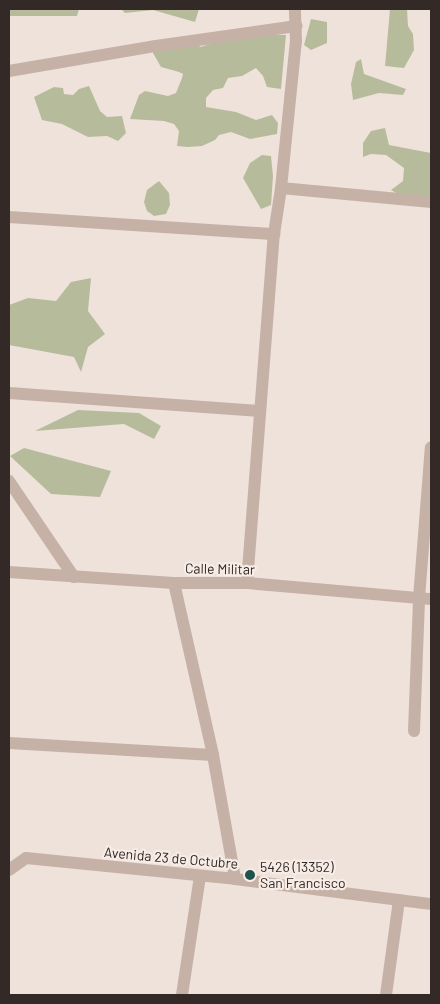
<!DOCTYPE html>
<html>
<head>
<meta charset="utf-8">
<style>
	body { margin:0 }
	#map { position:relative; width:440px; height:1004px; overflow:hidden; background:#efe2da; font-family:Barlow,sans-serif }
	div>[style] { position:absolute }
	.green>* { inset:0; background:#b6bc9b }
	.minor>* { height:12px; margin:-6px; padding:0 6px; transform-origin:6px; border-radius:6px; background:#c6b1a7 }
	.dots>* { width:14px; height:14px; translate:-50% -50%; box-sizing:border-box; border:2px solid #f7ede6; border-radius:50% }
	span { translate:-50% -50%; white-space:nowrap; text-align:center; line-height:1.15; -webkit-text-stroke:4.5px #f7ede6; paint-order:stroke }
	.street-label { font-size:14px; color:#332927 }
	.poi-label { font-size:14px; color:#332927 }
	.left { translate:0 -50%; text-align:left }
	.frame { position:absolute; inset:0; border:10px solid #332927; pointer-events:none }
</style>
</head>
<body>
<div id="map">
	<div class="green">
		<i style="clip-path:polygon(9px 9px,79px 9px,77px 16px,9px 16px)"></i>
		<i style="clip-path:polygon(121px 9px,199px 9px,195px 22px,153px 10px,125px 13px)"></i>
		<i style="clip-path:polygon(390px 9px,407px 9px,408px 26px,413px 34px,414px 50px,404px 68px,385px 66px)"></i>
		<i style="clip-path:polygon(311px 19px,327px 22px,327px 43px,311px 50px,304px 45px)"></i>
		<i style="clip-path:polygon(244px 34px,286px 35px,281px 89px,267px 87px,263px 76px,256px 68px,242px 76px,228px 78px,223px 88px,213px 90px,206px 98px,206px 107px,236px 112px,256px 120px,272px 115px,278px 123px,277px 134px,250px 139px,231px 132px,219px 135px,215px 140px,202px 146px,188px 147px,177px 146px,179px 131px,174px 124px,164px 121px,130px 119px,139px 95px,145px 91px,168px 96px,176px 93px,182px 78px,183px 74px,179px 72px,161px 67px,153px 53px,154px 45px,196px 40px,200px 47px)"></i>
		<i style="clip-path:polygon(361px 59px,364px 74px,406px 89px,403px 95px,379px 93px,353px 100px,351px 84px,356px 62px)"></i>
		<i style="clip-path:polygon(89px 86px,100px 111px,107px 117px,122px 116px,126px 133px,118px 141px,107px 136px,88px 137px,62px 124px,42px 120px,34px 97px,54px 87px,63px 88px,64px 94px,73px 95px,79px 89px)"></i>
		<i style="clip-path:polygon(385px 128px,389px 145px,431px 153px,431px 196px,403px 197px,391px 190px,403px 181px,404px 168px,386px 155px,371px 154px,363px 157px,363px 143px,371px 131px)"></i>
		<i style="clip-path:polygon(262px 155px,271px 156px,273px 176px,271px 205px,261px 209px,243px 178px,250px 163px)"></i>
		<i style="clip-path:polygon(159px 181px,169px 193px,170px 205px,166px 214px,154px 216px,147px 211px,144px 202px,147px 190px)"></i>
		<i style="clip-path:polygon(91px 278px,88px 311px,105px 334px,88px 347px,81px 372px,74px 357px,9px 345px,9px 305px,28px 298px,56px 301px,71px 282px)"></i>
		<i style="clip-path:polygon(78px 410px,139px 413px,161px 426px,154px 439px,124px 424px,35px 431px)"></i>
		<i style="clip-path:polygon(24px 448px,111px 471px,100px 497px,51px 494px,10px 456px)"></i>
	</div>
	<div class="minor">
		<i style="left:9px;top:71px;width:149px;rotate:-9.7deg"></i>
		<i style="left:156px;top:46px;width:142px;rotate:-8.1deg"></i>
		<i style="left:281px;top:188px;width:151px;rotate:5.3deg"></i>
		<i style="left:9px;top:217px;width:266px;rotate:3.7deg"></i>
		<i style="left:9px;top:393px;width:251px;rotate:4.1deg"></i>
		<i style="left:9px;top:481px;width:116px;rotate:55.9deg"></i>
		<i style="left:9px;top:572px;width:165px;rotate:3.8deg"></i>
		<i style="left:174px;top:583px;width:73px"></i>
		<i style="left:247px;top:583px;width:185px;rotate:5deg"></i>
		<i style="left:174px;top:583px;width:176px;rotate:77.2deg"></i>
		<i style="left:213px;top:755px;width:126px;rotate:79.9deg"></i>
		<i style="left:247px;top:583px;width:350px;rotate:-85.6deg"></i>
		<i style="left:274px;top:234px;width:47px;rotate:-81.3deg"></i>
		<i style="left:281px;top:188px;width:148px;rotate:-84.2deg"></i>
		<i style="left:296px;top:41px;width:32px;rotate:-92deg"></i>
		<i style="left:414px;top:731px;width:133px;rotate:-87.8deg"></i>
		<i style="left:419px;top:598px;width:151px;rotate:-85.5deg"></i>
		<i style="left:9px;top:743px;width:204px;rotate:3.4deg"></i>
		<i style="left:9px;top:870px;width:21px;rotate:-35deg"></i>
		<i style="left:26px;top:858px;width:210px;rotate:5.7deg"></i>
		<i style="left:235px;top:879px;width:198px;rotate:7.3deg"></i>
		<i style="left:182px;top:995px;width:120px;rotate:-81.4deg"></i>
		<i style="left:386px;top:995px;width:96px;rotate:-82.2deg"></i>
	</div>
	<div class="dots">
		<i style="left:250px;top:875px;background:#20514d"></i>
	</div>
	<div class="street-label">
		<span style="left:220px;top:569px;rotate:1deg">Calle Militar</span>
		<span style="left:171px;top:858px;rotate:5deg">Avenida 23 de Octubre</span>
	</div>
	<div class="poi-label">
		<span class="left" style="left:260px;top:875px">5426 (13352)<br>San Francisco</span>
	</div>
	<div class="frame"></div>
</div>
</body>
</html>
